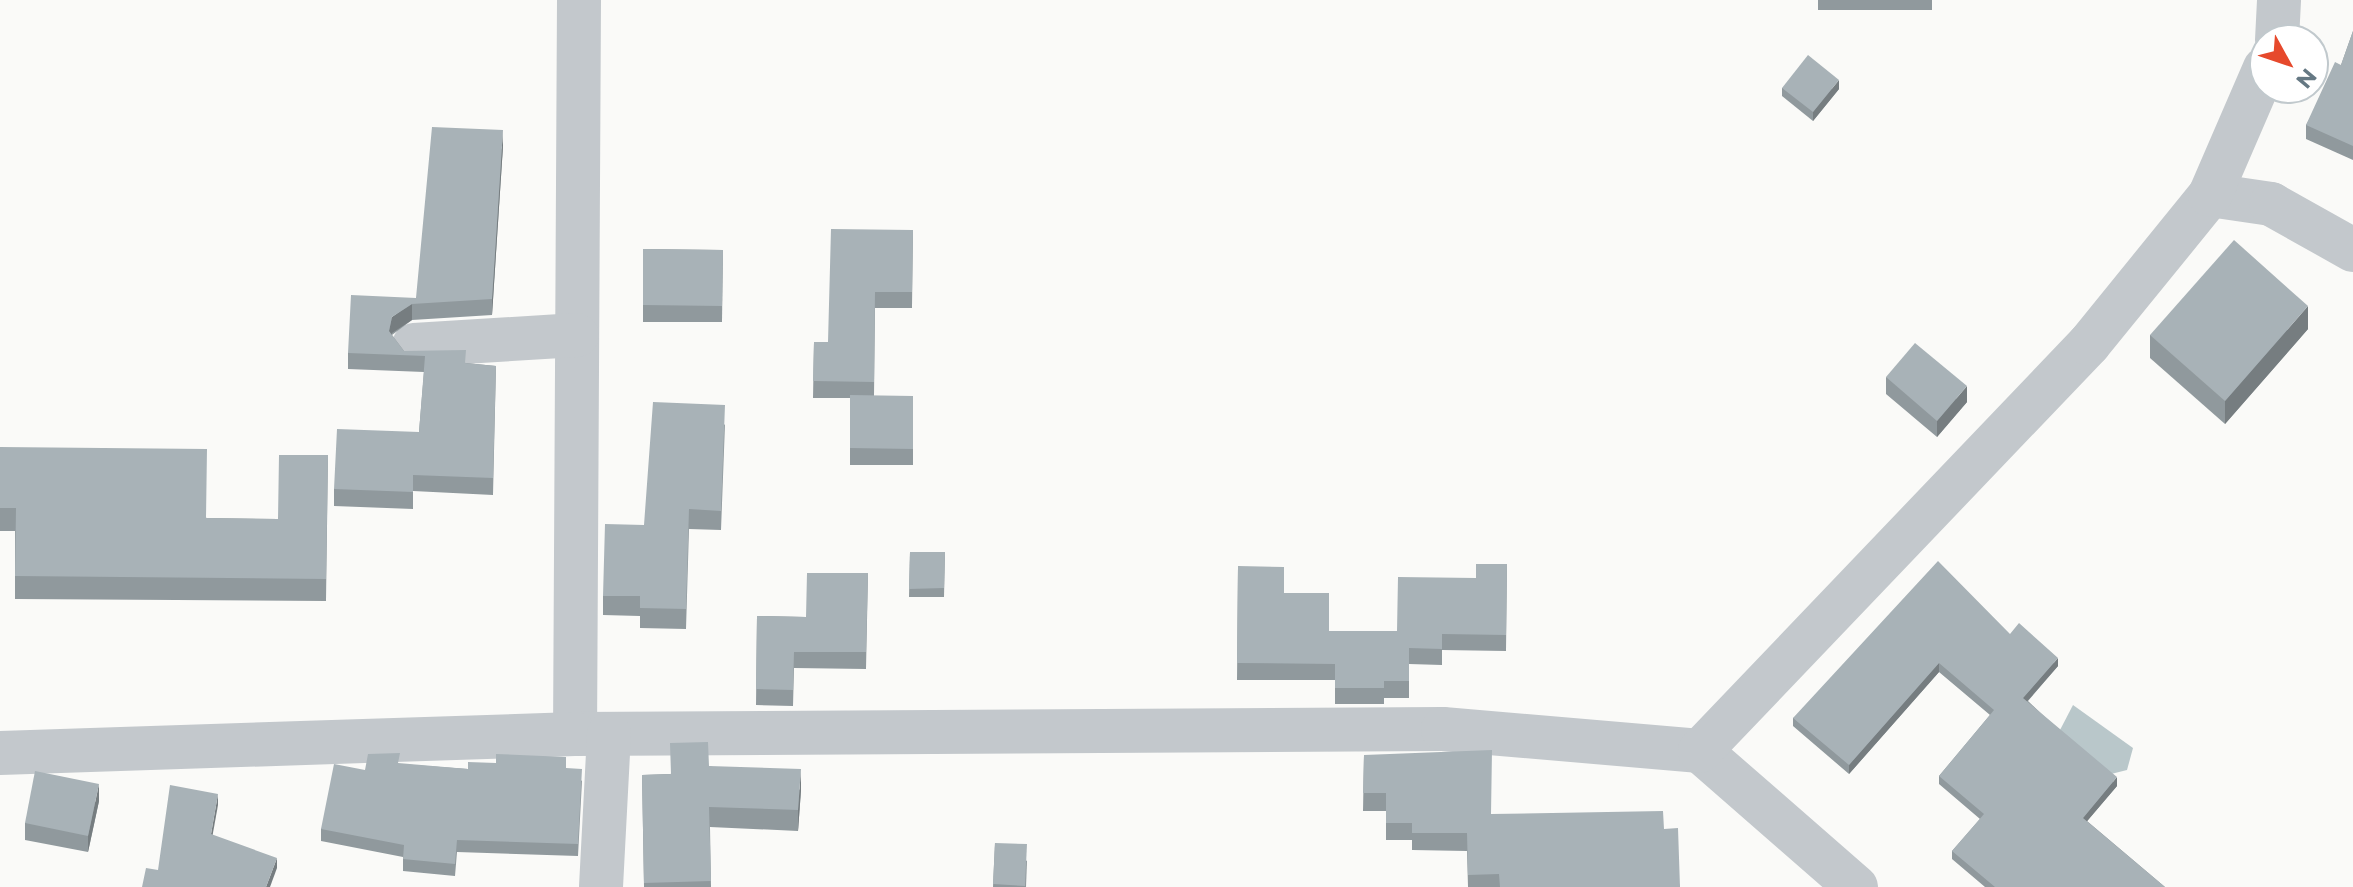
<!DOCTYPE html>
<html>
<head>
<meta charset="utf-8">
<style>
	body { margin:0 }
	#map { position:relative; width:2353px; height:887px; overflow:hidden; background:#fafaf8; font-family:Montserrat,sans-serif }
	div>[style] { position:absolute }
	.water>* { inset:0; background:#b9c7ca }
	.minor>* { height:44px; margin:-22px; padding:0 22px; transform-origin:22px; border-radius:22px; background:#c3c8cc }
	.wall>* { inset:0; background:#90999d }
	.shaded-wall>* { inset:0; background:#767d80 }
	.building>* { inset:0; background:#a8b2b7 }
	span { translate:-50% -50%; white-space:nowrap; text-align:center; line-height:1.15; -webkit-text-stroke:8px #fff; paint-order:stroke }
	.north { position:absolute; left:2249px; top:24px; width:80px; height:80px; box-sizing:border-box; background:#fff; border:2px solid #c1c9cd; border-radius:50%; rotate:130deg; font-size:22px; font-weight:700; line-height:32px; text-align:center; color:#657883 }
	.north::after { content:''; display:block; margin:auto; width:28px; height:36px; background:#e6492c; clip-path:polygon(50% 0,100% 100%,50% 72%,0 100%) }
</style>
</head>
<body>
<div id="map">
	<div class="water">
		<i style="clip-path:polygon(2073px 705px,2133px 748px,2127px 770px,2111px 774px,2060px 730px)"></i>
	</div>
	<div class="minor">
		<i style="left:579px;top:0;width:734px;rotate:90.31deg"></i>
		<i style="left:575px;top:734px;width:868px;rotate:-0.33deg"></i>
		<i style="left:1443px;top:729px;width:258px;rotate:4.9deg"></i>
		<i style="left:1700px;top:751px;width:207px;rotate:41.1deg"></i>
		<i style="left:2277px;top:40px;width:40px;rotate:-87.1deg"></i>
		<i style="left:2210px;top:195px;width:62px;rotate:8.4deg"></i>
		<i style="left:2271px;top:204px;width:94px;rotate:29.3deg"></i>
		<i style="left:414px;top:345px;width:163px;rotate:-3.5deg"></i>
		<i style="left:1700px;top:751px;width:563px;rotate:-46.3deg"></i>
		<i style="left:2089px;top:344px;width:192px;rotate:-50.9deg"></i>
		<i style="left:2210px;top:195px;width:138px;rotate:-66.6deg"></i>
		<i style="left:0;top:753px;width:575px;rotate:-1.89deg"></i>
		<i style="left:601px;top:887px;width:153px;rotate:-87deg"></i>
	</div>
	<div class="wall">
		<i style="clip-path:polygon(1818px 0,1932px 0,1932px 10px,1818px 10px)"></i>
		<i style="clip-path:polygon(2353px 31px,2353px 160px,2306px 139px,2306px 125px,2341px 65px)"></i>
		<i style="clip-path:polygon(1782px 88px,1839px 89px,1813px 121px,1782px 96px)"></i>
		<i style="clip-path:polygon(503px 146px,492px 315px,412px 320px,392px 335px,404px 351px,466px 363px,496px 366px,493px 495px,413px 491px,413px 509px,334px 506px,334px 489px,419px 432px,424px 372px,348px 369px,348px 353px,416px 298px)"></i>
		<i style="clip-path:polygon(913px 230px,912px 308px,875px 308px,874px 396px,913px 396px,913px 465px,850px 465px,850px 398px,813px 398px,814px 342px,828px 342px)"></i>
		<i style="clip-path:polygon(643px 249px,723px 250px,722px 322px,643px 322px)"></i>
		<i style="clip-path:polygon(2308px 329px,2225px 424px,2150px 358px,2150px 335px)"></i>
		<i style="clip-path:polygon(1886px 377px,1967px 402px,1937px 437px,1886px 394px)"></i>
		<i style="clip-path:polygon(725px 424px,721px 530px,689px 529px,686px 629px,640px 628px,640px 616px,603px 615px,603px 596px,644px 525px)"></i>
		<i style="clip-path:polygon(0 447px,207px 518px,278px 519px,328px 455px,326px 601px,15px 599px,15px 531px,0 531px)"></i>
		<i style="clip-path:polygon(910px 552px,945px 552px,944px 597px,909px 597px)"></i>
		<i style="clip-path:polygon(1507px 564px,1506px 651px,1442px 650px,1442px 665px,1409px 664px,1409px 698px,1384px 698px,1384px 704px,1335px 704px,1335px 680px,1237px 680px,1238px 566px,1284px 593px,1329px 631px,1397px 631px,1476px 578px)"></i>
		<i style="clip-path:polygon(868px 573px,866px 669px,794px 668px,793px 706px,756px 705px,757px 616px,806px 617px)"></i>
		<i style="clip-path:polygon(2010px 634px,2058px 666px,2028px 701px,2117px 786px,2087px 821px,2165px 887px,1985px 887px,1952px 859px,1952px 851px,1980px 819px,1939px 784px,1939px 776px,1990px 715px,1939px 672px,1849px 774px,1793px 726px,1793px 718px)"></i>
		<i style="clip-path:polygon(1364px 755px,1491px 814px,1664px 829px,1680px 887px,1468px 887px,1467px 851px,1412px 850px,1412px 840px,1386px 840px,1386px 811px,1363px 811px)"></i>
		<i style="clip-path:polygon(400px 764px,468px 769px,566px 768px,582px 781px,578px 856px,457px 852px,455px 876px,403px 871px,403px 857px,321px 841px,321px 829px,365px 770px)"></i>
		<i style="clip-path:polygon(709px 766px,801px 790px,798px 831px,710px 827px,711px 887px,644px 887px,642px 775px,670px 774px)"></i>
		<i style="clip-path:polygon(99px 801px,88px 852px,25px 840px,25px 823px)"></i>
		<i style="clip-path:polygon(995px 843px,1027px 861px,1026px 887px,993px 887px)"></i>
	</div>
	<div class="shaded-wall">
		<i style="clip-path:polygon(1839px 80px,1839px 89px,1813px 121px,1813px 112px)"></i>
		<i style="clip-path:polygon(503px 130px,503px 146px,492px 315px,492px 299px)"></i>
		<i style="clip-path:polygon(412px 304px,412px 320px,392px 333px,389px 347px,389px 331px,392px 317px)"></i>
		<i style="clip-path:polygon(2308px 306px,2308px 329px,2225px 424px,2225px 401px)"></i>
		<i style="clip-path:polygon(1967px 386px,1967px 402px,1937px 437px,1937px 421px)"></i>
		<i style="clip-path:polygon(2058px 658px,2058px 666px,2023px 706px,2023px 698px)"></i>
		<i style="clip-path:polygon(1939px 663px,1939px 672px,1849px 774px,1849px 765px)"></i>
		<i style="clip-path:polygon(801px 769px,801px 790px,798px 831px,798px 810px)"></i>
		<i style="clip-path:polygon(2117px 777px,2117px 786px,2083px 826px,2083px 818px)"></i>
		<i style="clip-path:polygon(99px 784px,99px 801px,88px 852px,88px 836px)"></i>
		<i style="clip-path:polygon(218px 794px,218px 805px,211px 844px,211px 834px)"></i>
		<i style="clip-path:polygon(277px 858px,277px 868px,270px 887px,266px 887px)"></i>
	</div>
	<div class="building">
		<i style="clip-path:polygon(2353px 31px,2353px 146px,2306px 125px,2335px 62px,2341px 65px)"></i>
		<i style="clip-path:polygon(1808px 55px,1839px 80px,1813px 112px,1782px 88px)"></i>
		<i style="clip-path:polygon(432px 127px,503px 130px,492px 299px,412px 304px,392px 317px,389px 331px,404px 351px,466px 350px,465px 363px,496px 366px,493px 478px,413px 475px,413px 492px,334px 489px,337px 429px,419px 432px,425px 356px,348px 353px,351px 295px,416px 298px)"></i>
		<i style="clip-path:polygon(831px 229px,913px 230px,912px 292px,875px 292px,874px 382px,813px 381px,814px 342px,828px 342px)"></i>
		<i style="clip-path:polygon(2234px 240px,2308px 306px,2225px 401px,2150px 335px)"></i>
		<i style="clip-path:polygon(643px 249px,723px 250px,722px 306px,643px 305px)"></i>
		<i style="clip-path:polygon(1915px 343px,1967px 386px,1937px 421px,1886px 377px)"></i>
		<i style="clip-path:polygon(850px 395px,913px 396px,913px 449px,850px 448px)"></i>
		<i style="clip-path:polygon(653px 402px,725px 405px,721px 511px,689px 509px,686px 609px,640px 608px,640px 596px,603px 596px,605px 524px,644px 525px)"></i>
		<i style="clip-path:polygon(0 447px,207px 449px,206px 518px,278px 519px,279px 455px,328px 455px,326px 579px,15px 576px,16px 508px,0 508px)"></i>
		<i style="clip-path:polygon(910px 552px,945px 552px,944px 588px,909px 589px)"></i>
		<i style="clip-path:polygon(1938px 561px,2010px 634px,2019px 623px,2058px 658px,2023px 698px,2117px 777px,2083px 818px,2165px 887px,1995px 887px,1952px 851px,1984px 814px,1939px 776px,1994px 710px,1939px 663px,1849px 765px,1793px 718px)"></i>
		<i style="clip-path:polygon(1476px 564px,1507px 564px,1506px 635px,1442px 634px,1442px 649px,1409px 648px,1409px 681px,1384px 681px,1384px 688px,1335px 688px,1335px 664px,1237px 663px,1238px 566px,1284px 567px,1284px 593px,1329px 593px,1329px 631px,1397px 631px,1398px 577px,1476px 578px)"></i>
		<i style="clip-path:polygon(807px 573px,868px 573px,866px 652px,794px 652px,793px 690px,756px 689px,757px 616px,806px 617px)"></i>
		<i style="clip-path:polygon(708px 742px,709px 766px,801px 769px,798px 810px,709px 807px,711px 881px,644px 883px,642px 775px,671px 774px,670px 743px)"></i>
		<i style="clip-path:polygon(1492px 750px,1491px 814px,1663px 811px,1664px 829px,1678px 828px,1680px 887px,1500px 887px,1499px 874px,1468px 875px,1467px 833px,1412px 833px,1412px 823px,1386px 823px,1386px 793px,1363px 793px,1364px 755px)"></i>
		<i style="clip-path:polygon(400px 753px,398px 763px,468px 769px,468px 762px,496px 763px,496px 754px,566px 757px,566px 768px,582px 769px,578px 844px,457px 840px,455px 864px,403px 859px,404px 845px,321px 829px,334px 764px,365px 770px,368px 754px)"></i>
		<i style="clip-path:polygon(35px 771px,99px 784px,88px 836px,25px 823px)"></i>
		<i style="clip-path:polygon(170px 785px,218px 794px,211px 834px,277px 858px,266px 887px,142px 887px,146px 868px,158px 870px)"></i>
		<i style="clip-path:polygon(995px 843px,1027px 844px,1025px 886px,993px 884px)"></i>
	</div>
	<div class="north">N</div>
</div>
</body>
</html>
